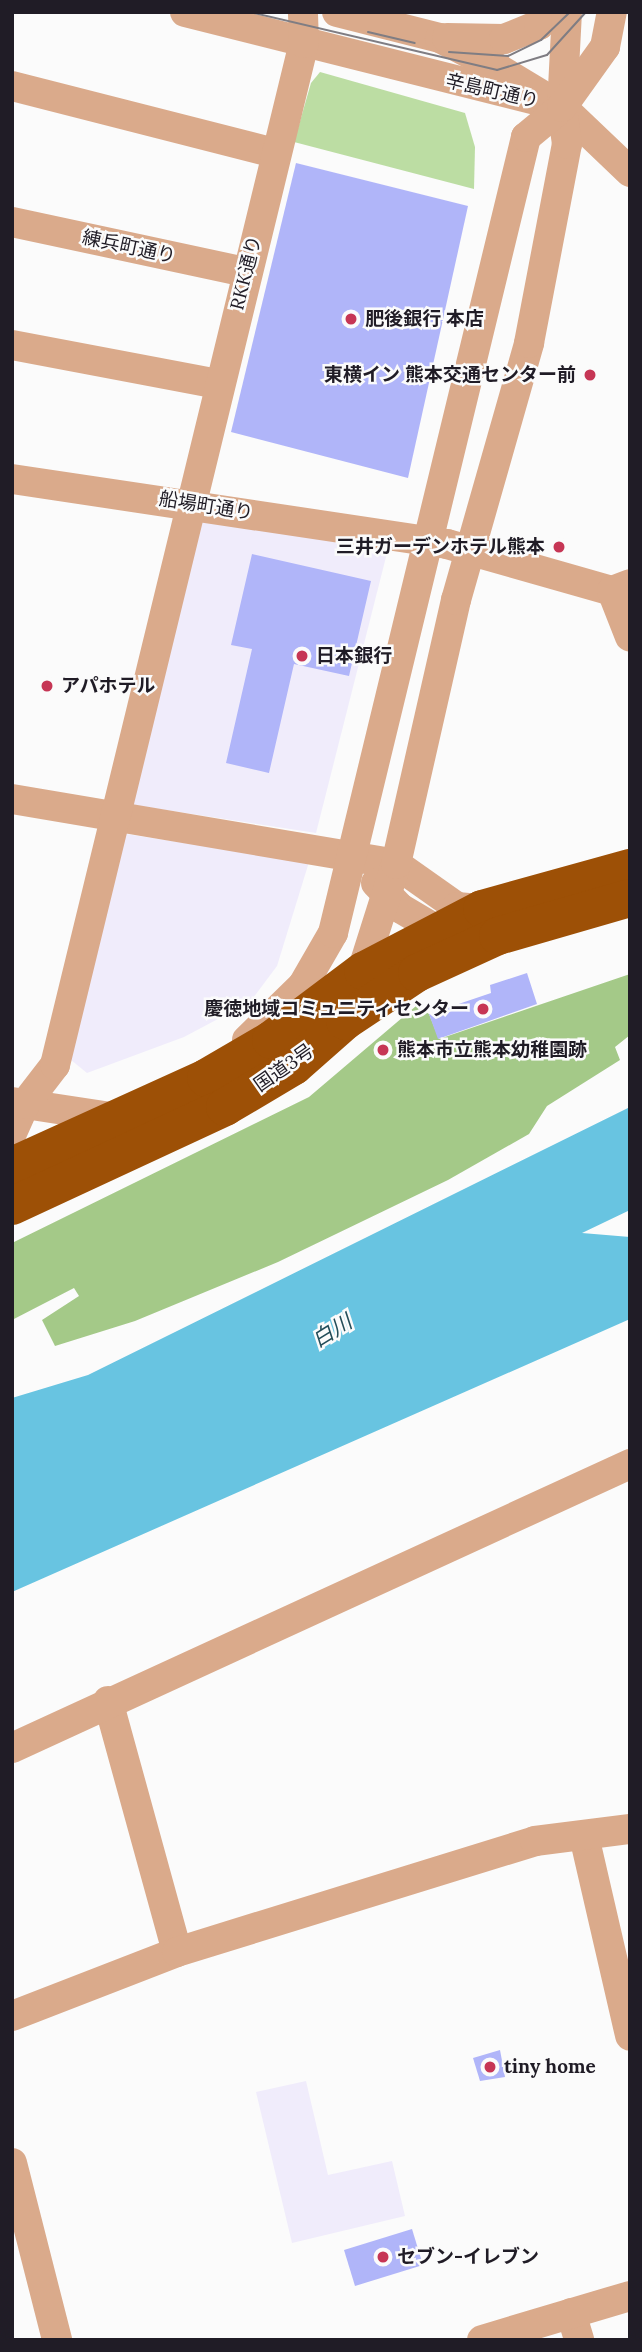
<!DOCTYPE html>
<html>
<head>
<meta charset="utf-8">
<style>
	body { margin:0 }
	#map { position:relative; width:642px; height:2352px; overflow:hidden; background:#fbfbfb; font-family:Lora,"Noto Sans JP",serif }
	div>[style] { position:absolute }
	.built>* { inset:0; background:#f0ecfb }
	.green>* { inset:0; background:#bcdda3 }
	.forest>* { inset:0; background:#a4c988 }
	.water>* { inset:0; background:#68c4e1 }
	.building>* { inset:0; background:#b0b5f9 }
	.minor>* { height:30px; margin:-15px; padding:0 15px; transform-origin:15px; border-radius:15px; background:#daaa8b }
	.highway>* { height:38px; margin:-19px; padding:0 19px; transform-origin:19px; border-radius:19px; background:#9d5006 }
	.tram>* { height:2px; margin:-1px; padding:0 1px; transform-origin:1px; border-radius:1px; background:#7f7d83 }
	.dots>* { width:19px; height:19px; translate:-50% -50%; box-sizing:border-box; border:4px solid #fbfbfb; border-radius:50% }
	span { translate:-50% -50%; white-space:nowrap; text-align:center; line-height:1.15; -webkit-text-stroke:5px #fbfbfb; paint-order:stroke }
	.street-label { font-size:19px; color:#201c26 }
	.poi-label { font-size:19px; color:#201c26; font-weight:700 }
	.left { translate:0 -50%; text-align:left }
	.right { translate:-100% -50%; text-align:right }
	.water-label { font-size:21px; color:#234d59; font-style:italic }
	.frame { position:absolute; inset:0; border:14px solid #201c26; pointer-events:none }
</style>
</head>
<body>
<div id="map">
	<div class="built">
		<i style="clip-path:polygon(201px 521px,388px 549px,316px 833px,133px 805px)"></i>
		<i style="clip-path:polygon(126px 834px,309px 862px,277px 966px,250px 1002px,184px 1037px,87px 1073px,71px 1060px)"></i>
		<i style="clip-path:polygon(306px 2081px,328px 2175px,392px 2161px,405px 2216px,292px 2243px,256px 2092px)"></i>
	</div>
	<div class="green">
		<i style="clip-path:polygon(320px 72px,465px 113px,475px 147px,474px 189px,294px 142px,311px 83px)"></i>
	</div>
	<div class="forest">
		<i style="clip-path:polygon(630px 974px,630px 1035px,615px 1047px,620px 1060px,547px 1106px,529px 1134px,448px 1180px,278px 1262px,135px 1321px,55px 1346px,42px 1320px,79px 1296px,74px 1288px,12px 1320px,12px 1243px,309px 1097px,416px 1006px,429px 1014px,439px 1039px)"></i>
	</div>
	<div class="water">
		<i style="clip-path:polygon(630px 1107px,630px 1210px,582px 1233px,630px 1237px,630px 1319px,12px 1592px,12px 1398px,88px 1375px)"></i>
	</div>
	<div class="building">
		<i style="clip-path:polygon(296px 163px,468px 206px,408px 478px,231px 432px)"></i>
		<i style="clip-path:polygon(252px 554px,371px 581px,349px 676px,294px 664px,269px 773px,226px 763px,252px 649px,231px 645px)"></i>
		<i style="clip-path:polygon(527px 973px,537px 1004px,438px 1039px,429px 1014px,491px 993px,490px 985px)"></i>
		<i style="clip-path:polygon(500px 2050px,505px 2077px,480px 2081px,473px 2058px)"></i>
		<i style="clip-path:polygon(412px 2229px,423px 2265px,355px 2286px,344px 2250px)"></i>
	</div>
	<div class="minor">
		<i style="left:185px;top:12px;width:389px;rotate:14.1deg"></i>
		<i style="left:337px;top:12px;width:106px;rotate:14.2deg"></i>
		<i style="left:440px;top:38px;width:67px;rotate:27.7deg"></i>
		<i style="left:499px;top:69px;width:74px;rotate:31.1deg"></i>
		<i style="left:562px;top:107px;width:94px;rotate:43.7deg"></i>
		<i style="left:447px;top:38px;width:57px;rotate:1deg"></i>
		<i style="left:504px;top:39px;width:38px;rotate:-22deg"></i>
		<i style="left:539px;top:25px;width:16px;rotate:-52deg"></i>
		<i style="left:12px;top:86px;width:271px;rotate:14.3deg"></i>
		<i style="left:12px;top:222px;width:239px;rotate:12.1deg"></i>
		<i style="left:12px;top:345px;width:211px;rotate:10.7deg"></i>
		<i style="left:12px;top:479px;width:440px;rotate:8.5deg"></i>
		<i style="left:447px;top:544px;width:172px;rotate:15.9deg"></i>
		<i style="left:612px;top:591px;width:19px;rotate:-21deg"></i>
		<i style="left:612px;top:591px;width:49px;rotate:68.6deg"></i>
		<i style="left:12px;top:799px;width:389px;rotate:9.6deg"></i>
		<i style="left:396px;top:864px;width:75px;rotate:35.2deg"></i>
		<i style="left:457px;top:907px;width:25px;rotate:5deg"></i>
		<i style="left:376px;top:883px;width:35px;rotate:46deg"></i>
		<i style="left:400px;top:908px;width:45px;rotate:30.5deg"></i>
		<i style="left:439px;top:931px;width:17px;rotate:7deg"></i>
		<i style="left:358px;top:984px;width:126px;rotate:-72.4deg"></i>
		<i style="left:396px;top:864px;width:271px;rotate:-77.2deg"></i>
		<i style="left:456px;top:600px;width:267px;rotate:-74.1deg"></i>
		<i style="left:529px;top:343px;width:203px;rotate:-79.2deg"></i>
		<i style="left:567px;top:144px;width:37px;rotate:-98deg"></i>
		<i style="left:562px;top:107px;width:95px;rotate:-87deg"></i>
		<i style="left:247px;top:1040px;width:78px;rotate:-44.5deg"></i>
		<i style="left:303px;top:985px;width:60px;rotate:-60deg"></i>
		<i style="left:333px;top:933px;width:819px;rotate:-76.37deg"></i>
		<i style="left:526px;top:137px;width:47px;rotate:-39.8deg"></i>
		<i style="left:562px;top:107px;width:74px;rotate:-54.4deg"></i>
		<i style="left:605px;top:47px;width:36px;rotate:-79deg"></i>
		<i style="left:12px;top:1102px;width:105px;rotate:8.7deg"></i>
		<i style="left:12px;top:1133px;width:32px;rotate:-66deg"></i>
		<i style="left:25px;top:1104px;width:49px;rotate:-52.4deg"></i>
		<i style="left:55px;top:1065px;width:1052px;rotate:-76.31deg"></i>
		<i style="left:304px;top:43px;width:31px;rotate:-92deg"></i>
		<i style="left:108px;top:1701px;width:260px;rotate:74.6deg"></i>
		<i style="left:12px;top:1748px;width:680px;rotate:-24.68deg"></i>
		<i style="left:584px;top:1836px;width:205px;rotate:77deg"></i>
		<i style="left:12px;top:2016px;width:177px;rotate:-21.2deg"></i>
		<i style="left:177px;top:1952px;width:375px;rotate:-17.2deg"></i>
		<i style="left:535px;top:1841px;width:96px;rotate:-7.2deg"></i>
		<i style="left:12px;top:2163px;width:183px;rotate:75.7deg"></i>
		<i style="left:571px;top:2313px;width:28px;rotate:73deg"></i>
		<i style="left:482px;top:2340px;width:154px;rotate:-16.6deg"></i>
	</div>
	<div class="highway">
		<i style="left:12px;top:1166px;width:213px;rotate:-24.4deg"></i>
		<i style="left:206px;top:1078px;width:75px;rotate:-30.3deg"></i>
		<i style="left:271px;top:1040px;width:115px;rotate:-36.9deg"></i>
		<i style="left:363px;top:971px;width:134px;rotate:-27.5deg"></i>
		<i style="left:482px;top:909px;width:154px;rotate:-15.5deg"></i>
		<i style="left:12px;top:1206px;width:235px;rotate:-24.9deg"></i>
		<i style="left:225px;top:1107px;width:80px;rotate:-30.7deg"></i>
		<i style="left:294px;top:1066px;width:68px;rotate:-41.4deg"></i>
		<i style="left:345px;top:1021px;width:87px;rotate:-33.7deg"></i>
		<i style="left:417px;top:973px;width:89px;rotate:-24.6deg"></i>
		<i style="left:498px;top:936px;width:137px;rotate:-16.1deg"></i>
	</div>
	<div class="tram">
		<i style="left:250px;top:12px;width:254px;rotate:13.2deg"></i>
		<i style="left:497px;top:70px;width:52px;rotate:-16.7deg"></i>
		<i style="left:547px;top:55px;width:58px;rotate:-47.8deg"></i>
		<i style="left:368px;top:32px;width:48px;rotate:13.2deg"></i>
		<i style="left:449px;top:52px;width:59px;rotate:3.9deg"></i>
		<i style="left:508px;top:56px;width:37px;rotate:-26deg"></i>
		<i style="left:541px;top:40px;width:40px;rotate:-44deg"></i>
	</div>
	<div class="dots">
		<i style="left:351px;top:319px;background:#c63655"></i>
		<i style="left:590px;top:375px;background:#c63655"></i>
		<i style="left:559px;top:547px;background:#c63655"></i>
		<i style="left:302px;top:656px;background:#c63655"></i>
		<i style="left:47px;top:686px;background:#c63655"></i>
		<i style="left:483px;top:1009px;background:#c63655"></i>
		<i style="left:383px;top:1050px;background:#c63655"></i>
		<i style="left:490px;top:2067px;background:#c63655"></i>
		<i style="left:383px;top:2257px;background:#c63655"></i>
	</div>
	<div class="street-label">
		<span style="left:492px;top:91px;rotate:13deg">辛島町通り</span>
		<span style="left:129px;top:247px;rotate:12deg">練兵町通り</span>
		<span style="left:246px;top:273px;rotate:-76deg">RKK通り</span>
		<span style="left:206px;top:506px;rotate:9deg">船場町通り</span>
		<span style="left:284px;top:1068px;rotate:-35deg">国道3号</span>
	</div>
	<div class="poi-label">
		<span class="left" style="left:365px;top:319px">肥後銀行 本店</span>
		<span class="right" style="left:576px;top:375px">東横イン 熊本交通センター前</span>
		<span class="right" style="left:545px;top:547px">三井ガーデンホテル熊本</span>
		<span class="left" style="left:316px;top:656px">日本銀行</span>
		<span class="left" style="left:61px;top:686px">アパホテル</span>
		<span class="right" style="left:469px;top:1009px">慶徳地域コミュニティセンター</span>
		<span class="left" style="left:397px;top:1050px">熊本市立熊本幼稚園跡</span>
		<span class="left" style="left:504px;top:2067px">tiny home</span>
		<span class="left" style="left:397px;top:2257px">セブン-イレブン</span>
	</div>
	<div class="water-label">
		<span style="left:332px;top:1331px;rotate:-32deg">白川</span>
	</div>
	<div class="frame"></div>
</div>
</body>
</html>
